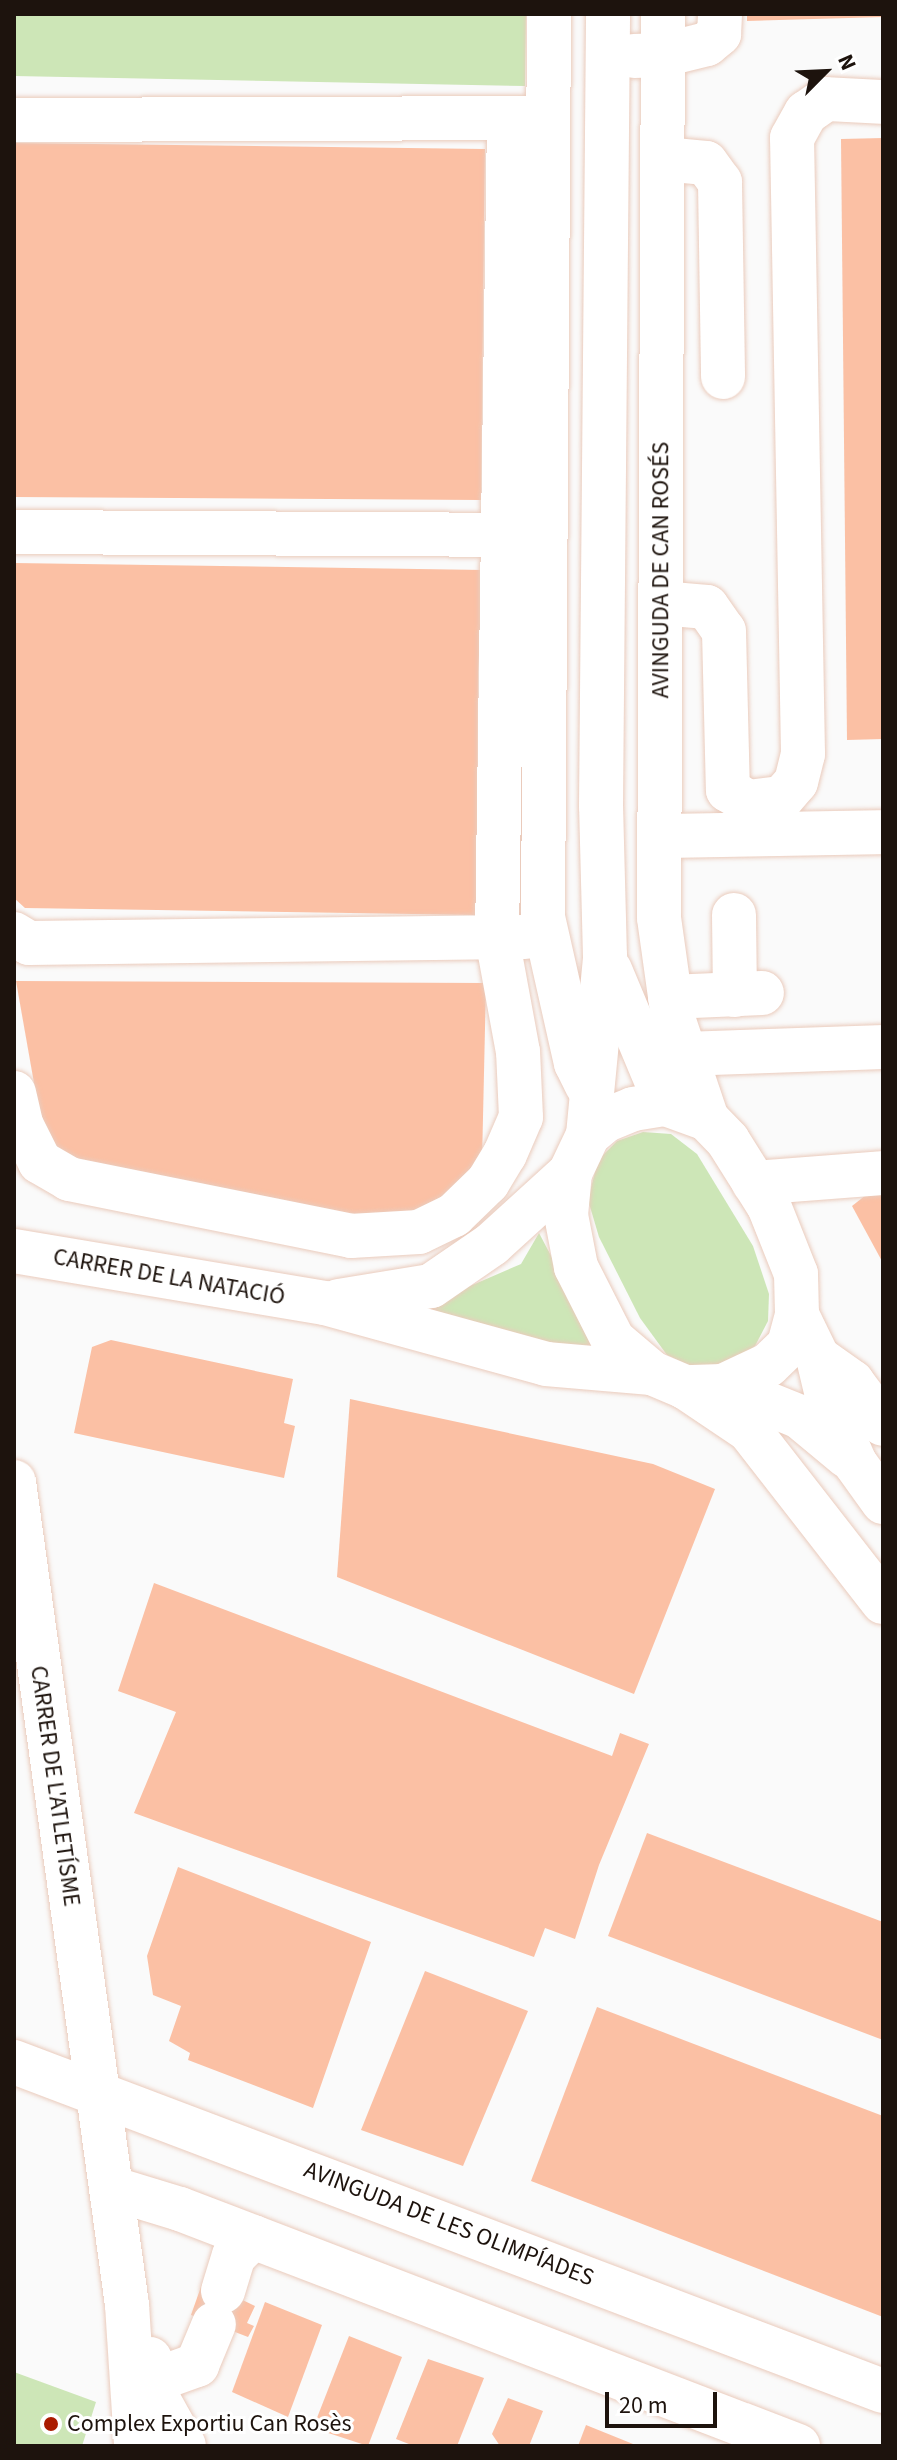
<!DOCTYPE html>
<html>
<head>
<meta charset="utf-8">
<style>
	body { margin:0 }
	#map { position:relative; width:897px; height:2460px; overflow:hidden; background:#fafafa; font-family:"Source Sans 3",sans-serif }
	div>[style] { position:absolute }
	.green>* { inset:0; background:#cde6b7 }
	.building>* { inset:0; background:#fbc0a4 }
	.roads { filter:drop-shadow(0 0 2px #eacbbc) drop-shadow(0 0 2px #eacbbc) }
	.minor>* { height:44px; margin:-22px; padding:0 22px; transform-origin:22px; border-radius:22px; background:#fff }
	.dots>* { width:22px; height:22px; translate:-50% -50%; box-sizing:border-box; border:4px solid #fff; border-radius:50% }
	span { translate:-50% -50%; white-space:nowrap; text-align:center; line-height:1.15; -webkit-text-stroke:6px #fff; paint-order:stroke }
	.street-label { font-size:24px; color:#1d130d }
	.poi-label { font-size:24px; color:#1d130d }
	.left { translate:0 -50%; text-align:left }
	.frame { position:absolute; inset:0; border:16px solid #1d130d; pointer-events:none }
	.north { position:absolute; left:785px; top:32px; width:80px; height:80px; -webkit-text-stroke:6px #fff; paint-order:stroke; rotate:66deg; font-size:22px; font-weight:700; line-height:32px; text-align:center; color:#1d130d }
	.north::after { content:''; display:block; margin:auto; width:28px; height:36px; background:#1d130d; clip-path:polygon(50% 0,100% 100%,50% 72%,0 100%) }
	.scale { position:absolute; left:605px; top:2392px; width:112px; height:36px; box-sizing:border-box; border:4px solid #1d130d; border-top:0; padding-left:10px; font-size:24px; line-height:28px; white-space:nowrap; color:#1d130d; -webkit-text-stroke:6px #fff; paint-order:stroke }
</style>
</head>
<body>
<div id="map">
	<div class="green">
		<i style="clip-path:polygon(14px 14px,526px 14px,525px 86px,14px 76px)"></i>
		<i style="clip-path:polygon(643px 1132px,671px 1134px,697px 1154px,753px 1246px,769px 1294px,768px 1321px,755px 1346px,732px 1363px,692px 1367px,667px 1355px,640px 1318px,599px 1237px,588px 1200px,598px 1160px,617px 1141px)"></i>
		<i style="clip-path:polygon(539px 1233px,604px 1356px,392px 1311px,440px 1299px,521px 1264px)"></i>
		<i style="clip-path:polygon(14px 2372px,96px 2402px,82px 2446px,14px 2446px)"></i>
	</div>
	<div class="building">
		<i style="clip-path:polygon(747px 14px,883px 14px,883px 17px,747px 21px)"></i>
		<i style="clip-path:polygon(883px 138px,883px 739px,847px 740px,841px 139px)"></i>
		<i style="clip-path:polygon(14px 143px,485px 149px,481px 500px,14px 497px)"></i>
		<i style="clip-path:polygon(14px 563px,484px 570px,478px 672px,477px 915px,25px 908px,14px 898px)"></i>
		<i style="clip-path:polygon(16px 981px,486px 983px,482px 1162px,425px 1212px,343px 1214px,59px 1158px,43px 1134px)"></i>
		<i style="clip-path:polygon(871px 1191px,883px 1191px,883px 1263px,852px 1206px)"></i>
		<i style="clip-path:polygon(111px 1340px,293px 1379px,284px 1423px,295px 1426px,284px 1478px,74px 1433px,92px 1347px)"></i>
		<i style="clip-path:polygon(350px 1399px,653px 1464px,715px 1489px,634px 1694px,337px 1577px)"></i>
		<i style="clip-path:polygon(154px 1583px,612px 1756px,620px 1733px,649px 1744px,599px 1865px,575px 1939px,545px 1928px,534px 1957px,134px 1813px,176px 1712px,118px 1691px)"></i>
		<i style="clip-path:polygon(647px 1833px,883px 1922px,883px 2040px,608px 1936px)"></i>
		<i style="clip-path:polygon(178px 1867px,371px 1942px,313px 2108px,188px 2060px,190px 2053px,169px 2041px,181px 2006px,153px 1995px,147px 1956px)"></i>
		<i style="clip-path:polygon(425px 1971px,528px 2011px,463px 2166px,361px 2130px)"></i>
		<i style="clip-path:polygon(597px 2007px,883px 2116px,883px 2317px,531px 2181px)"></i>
		<i style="clip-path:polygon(203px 2281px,255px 2306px,247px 2323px,254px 2326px,248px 2337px,191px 2315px)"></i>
		<i style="clip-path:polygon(265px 2302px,322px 2325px,288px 2417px,232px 2392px)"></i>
		<i style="clip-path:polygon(349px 2336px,402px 2357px,368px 2446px,313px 2428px)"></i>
		<i style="clip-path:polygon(428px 2359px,484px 2378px,457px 2446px,414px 2446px,396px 2439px)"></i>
		<i style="clip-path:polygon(508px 2398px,543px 2411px,529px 2446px,500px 2446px,492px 2434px)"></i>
		<i style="clip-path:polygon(586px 2425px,638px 2446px,578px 2446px)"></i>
	</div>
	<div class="roads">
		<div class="minor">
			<i style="left:549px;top:14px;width:903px;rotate:90.38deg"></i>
			<i style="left:543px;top:917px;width:150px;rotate:77.3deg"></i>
			<i style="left:576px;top:1063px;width:25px;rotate:64deg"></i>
			<i style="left:663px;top:14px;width:904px;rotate:90.25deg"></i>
			<i style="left:659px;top:918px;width:101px;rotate:82deg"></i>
			<i style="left:673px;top:1018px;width:107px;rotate:71.4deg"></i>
			<i style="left:634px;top:56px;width:29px;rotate:-2deg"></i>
			<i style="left:663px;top:55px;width:45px;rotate:-14deg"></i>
			<i style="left:707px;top:44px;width:16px;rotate:-40deg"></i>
			<i style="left:719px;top:34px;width:20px;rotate:-87deg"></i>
			<i style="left:14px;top:120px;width:522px;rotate:-0.22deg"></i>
			<i style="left:663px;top:159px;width:43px;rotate:5.3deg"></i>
			<i style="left:706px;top:163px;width:24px;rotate:54deg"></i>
			<i style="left:720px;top:182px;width:195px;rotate:89.1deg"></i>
			<i style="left:14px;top:532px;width:518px;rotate:0.33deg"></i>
			<i style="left:660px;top:603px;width:47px;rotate:4.9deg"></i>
			<i style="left:707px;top:607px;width:29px;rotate:55deg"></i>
			<i style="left:724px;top:631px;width:159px;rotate:88.6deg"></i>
			<i style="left:728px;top:790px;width:23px;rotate:31deg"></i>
			<i style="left:748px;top:802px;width:34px;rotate:-7deg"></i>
			<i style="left:782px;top:798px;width:21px;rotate:-49deg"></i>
			<i style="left:796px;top:782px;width:29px;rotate:-76deg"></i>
			<i style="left:803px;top:754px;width:616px;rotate:-91.02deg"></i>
			<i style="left:792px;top:138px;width:29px;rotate:-61deg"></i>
			<i style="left:806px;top:113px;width:24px;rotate:-35deg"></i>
			<i style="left:826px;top:99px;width:57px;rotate:3deg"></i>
			<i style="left:660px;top:836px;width:223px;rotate:-1deg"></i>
			<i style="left:734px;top:915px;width:80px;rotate:89.3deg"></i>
			<i style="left:14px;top:934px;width:17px;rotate:31deg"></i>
			<i style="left:29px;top:943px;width:496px;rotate:-0.7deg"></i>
			<i style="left:610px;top:970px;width:145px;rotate:67.3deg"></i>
			<i style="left:670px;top:997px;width:92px;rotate:-2.5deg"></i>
			<i style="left:684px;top:1054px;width:199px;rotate:-2deg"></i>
			<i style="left:14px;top:1093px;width:32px;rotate:77deg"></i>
			<i style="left:21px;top:1124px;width:42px;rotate:63.4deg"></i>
			<i style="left:40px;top:1162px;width:34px;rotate:30deg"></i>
			<i style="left:69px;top:1179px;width:288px;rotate:11.4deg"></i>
			<i style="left:351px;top:1236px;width:68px;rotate:-3.4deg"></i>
			<i style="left:419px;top:1232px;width:39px;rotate:-26deg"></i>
			<i style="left:454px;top:1215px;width:47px;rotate:-44.1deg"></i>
			<i style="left:488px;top:1182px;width:33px;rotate:-59deg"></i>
			<i style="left:505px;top:1154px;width:40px;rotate:-66.6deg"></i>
			<i style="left:521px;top:1117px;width:65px;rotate:-92.6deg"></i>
			<i style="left:518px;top:1052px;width:116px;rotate:-100.4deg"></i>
			<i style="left:497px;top:938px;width:820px;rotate:-89.16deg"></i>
			<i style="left:666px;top:1104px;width:44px;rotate:20.1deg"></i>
			<i style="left:707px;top:1119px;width:30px;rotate:46deg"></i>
			<i style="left:728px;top:1141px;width:77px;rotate:57.8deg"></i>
			<i style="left:769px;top:1206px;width:73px;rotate:68.3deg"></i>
			<i style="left:796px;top:1274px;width:41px;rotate:88.6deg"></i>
			<i style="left:797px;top:1315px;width:31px;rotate:105deg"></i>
			<i style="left:789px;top:1345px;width:29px;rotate:136deg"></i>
			<i style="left:768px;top:1365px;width:50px;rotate:155deg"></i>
			<i style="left:723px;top:1386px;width:38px;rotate:178deg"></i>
			<i style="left:685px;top:1387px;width:36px;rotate:-157deg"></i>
			<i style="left:652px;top:1373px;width:51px;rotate:-139.8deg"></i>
			<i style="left:613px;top:1340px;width:82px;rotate:-116.9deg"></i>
			<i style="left:576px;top:1267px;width:53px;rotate:-100.9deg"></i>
			<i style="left:566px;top:1215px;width:42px;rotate:-84.6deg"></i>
			<i style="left:570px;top:1173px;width:42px;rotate:-64.7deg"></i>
			<i style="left:588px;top:1135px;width:23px;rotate:-40deg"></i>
			<i style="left:606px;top:1120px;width:29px;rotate:-22deg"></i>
			<i style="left:633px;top:1109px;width:33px;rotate:-9deg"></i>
			<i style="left:588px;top:1135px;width:179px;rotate:-84.5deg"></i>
			<i style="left:605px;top:957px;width:151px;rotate:-91.5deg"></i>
			<i style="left:601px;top:806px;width:792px;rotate:-89.49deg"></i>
			<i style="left:754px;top:1183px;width:129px;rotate:-4.4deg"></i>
			<i style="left:14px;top:1251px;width:315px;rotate:9.5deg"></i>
			<i style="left:325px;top:1303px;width:229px;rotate:15.4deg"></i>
			<i style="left:546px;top:1364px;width:106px;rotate:4.9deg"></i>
			<i style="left:339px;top:1301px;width:93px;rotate:-9.3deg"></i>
			<i style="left:431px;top:1286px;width:74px;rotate:-34.5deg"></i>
			<i style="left:492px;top:1244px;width:105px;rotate:-42.3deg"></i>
			<i style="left:797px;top:1315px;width:48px;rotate:64deg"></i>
			<i style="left:818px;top:1358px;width:47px;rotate:76.6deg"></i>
			<i style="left:829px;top:1404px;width:64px;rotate:66.2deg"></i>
			<i style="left:855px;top:1463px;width:48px;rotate:54.3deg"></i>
			<i style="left:818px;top:1358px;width:42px;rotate:35.2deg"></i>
			<i style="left:852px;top:1382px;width:52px;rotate:53.6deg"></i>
			<i style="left:723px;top:1386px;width:83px;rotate:21.9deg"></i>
			<i style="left:800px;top:1417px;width:61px;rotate:39.7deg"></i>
			<i style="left:685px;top:1387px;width:77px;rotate:33.9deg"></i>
			<i style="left:749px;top:1430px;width:218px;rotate:52.1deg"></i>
			<i style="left:14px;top:1482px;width:831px;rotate:82.18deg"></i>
			<i style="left:127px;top:2305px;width:141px;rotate:86.3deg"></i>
			<i style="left:14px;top:2062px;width:929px;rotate:20.74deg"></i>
			<i style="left:111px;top:2188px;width:72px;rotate:16.9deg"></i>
			<i style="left:180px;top:2209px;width:662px;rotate:20.98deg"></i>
			<i style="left:223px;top:2291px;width:37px;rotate:-73deg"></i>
			<i style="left:234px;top:2256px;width:27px;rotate:-45deg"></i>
			<i style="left:150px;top:2359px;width:43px;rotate:77.9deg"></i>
			<i style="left:159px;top:2401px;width:51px;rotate:60.9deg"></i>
			<i style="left:155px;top:2380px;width:45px;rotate:-19.7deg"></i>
			<i style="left:197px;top:2365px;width:44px;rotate:-67.5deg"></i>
		</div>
	</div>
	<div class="dots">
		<i style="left:51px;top:2424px;background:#aa1b00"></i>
	</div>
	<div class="street-label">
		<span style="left:661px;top:570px;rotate:-90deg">AVINGUDA DE CAN ROSÉS</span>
		<span style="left:169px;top:1277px;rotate:10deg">CARRER DE LA NATACIÓ</span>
		<span style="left:55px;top:1786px;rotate:82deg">CARRER DE L'ATLETÍSME</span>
		<span style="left:449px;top:2224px;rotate:21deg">AVINGUDA DE LES OLIMPÍADES</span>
	</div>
	<div class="poi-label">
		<span class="left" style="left:67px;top:2424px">Complex Exportiu Can Rosès</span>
	</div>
	<div class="frame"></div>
	<div class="north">N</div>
	<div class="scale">20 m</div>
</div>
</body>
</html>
